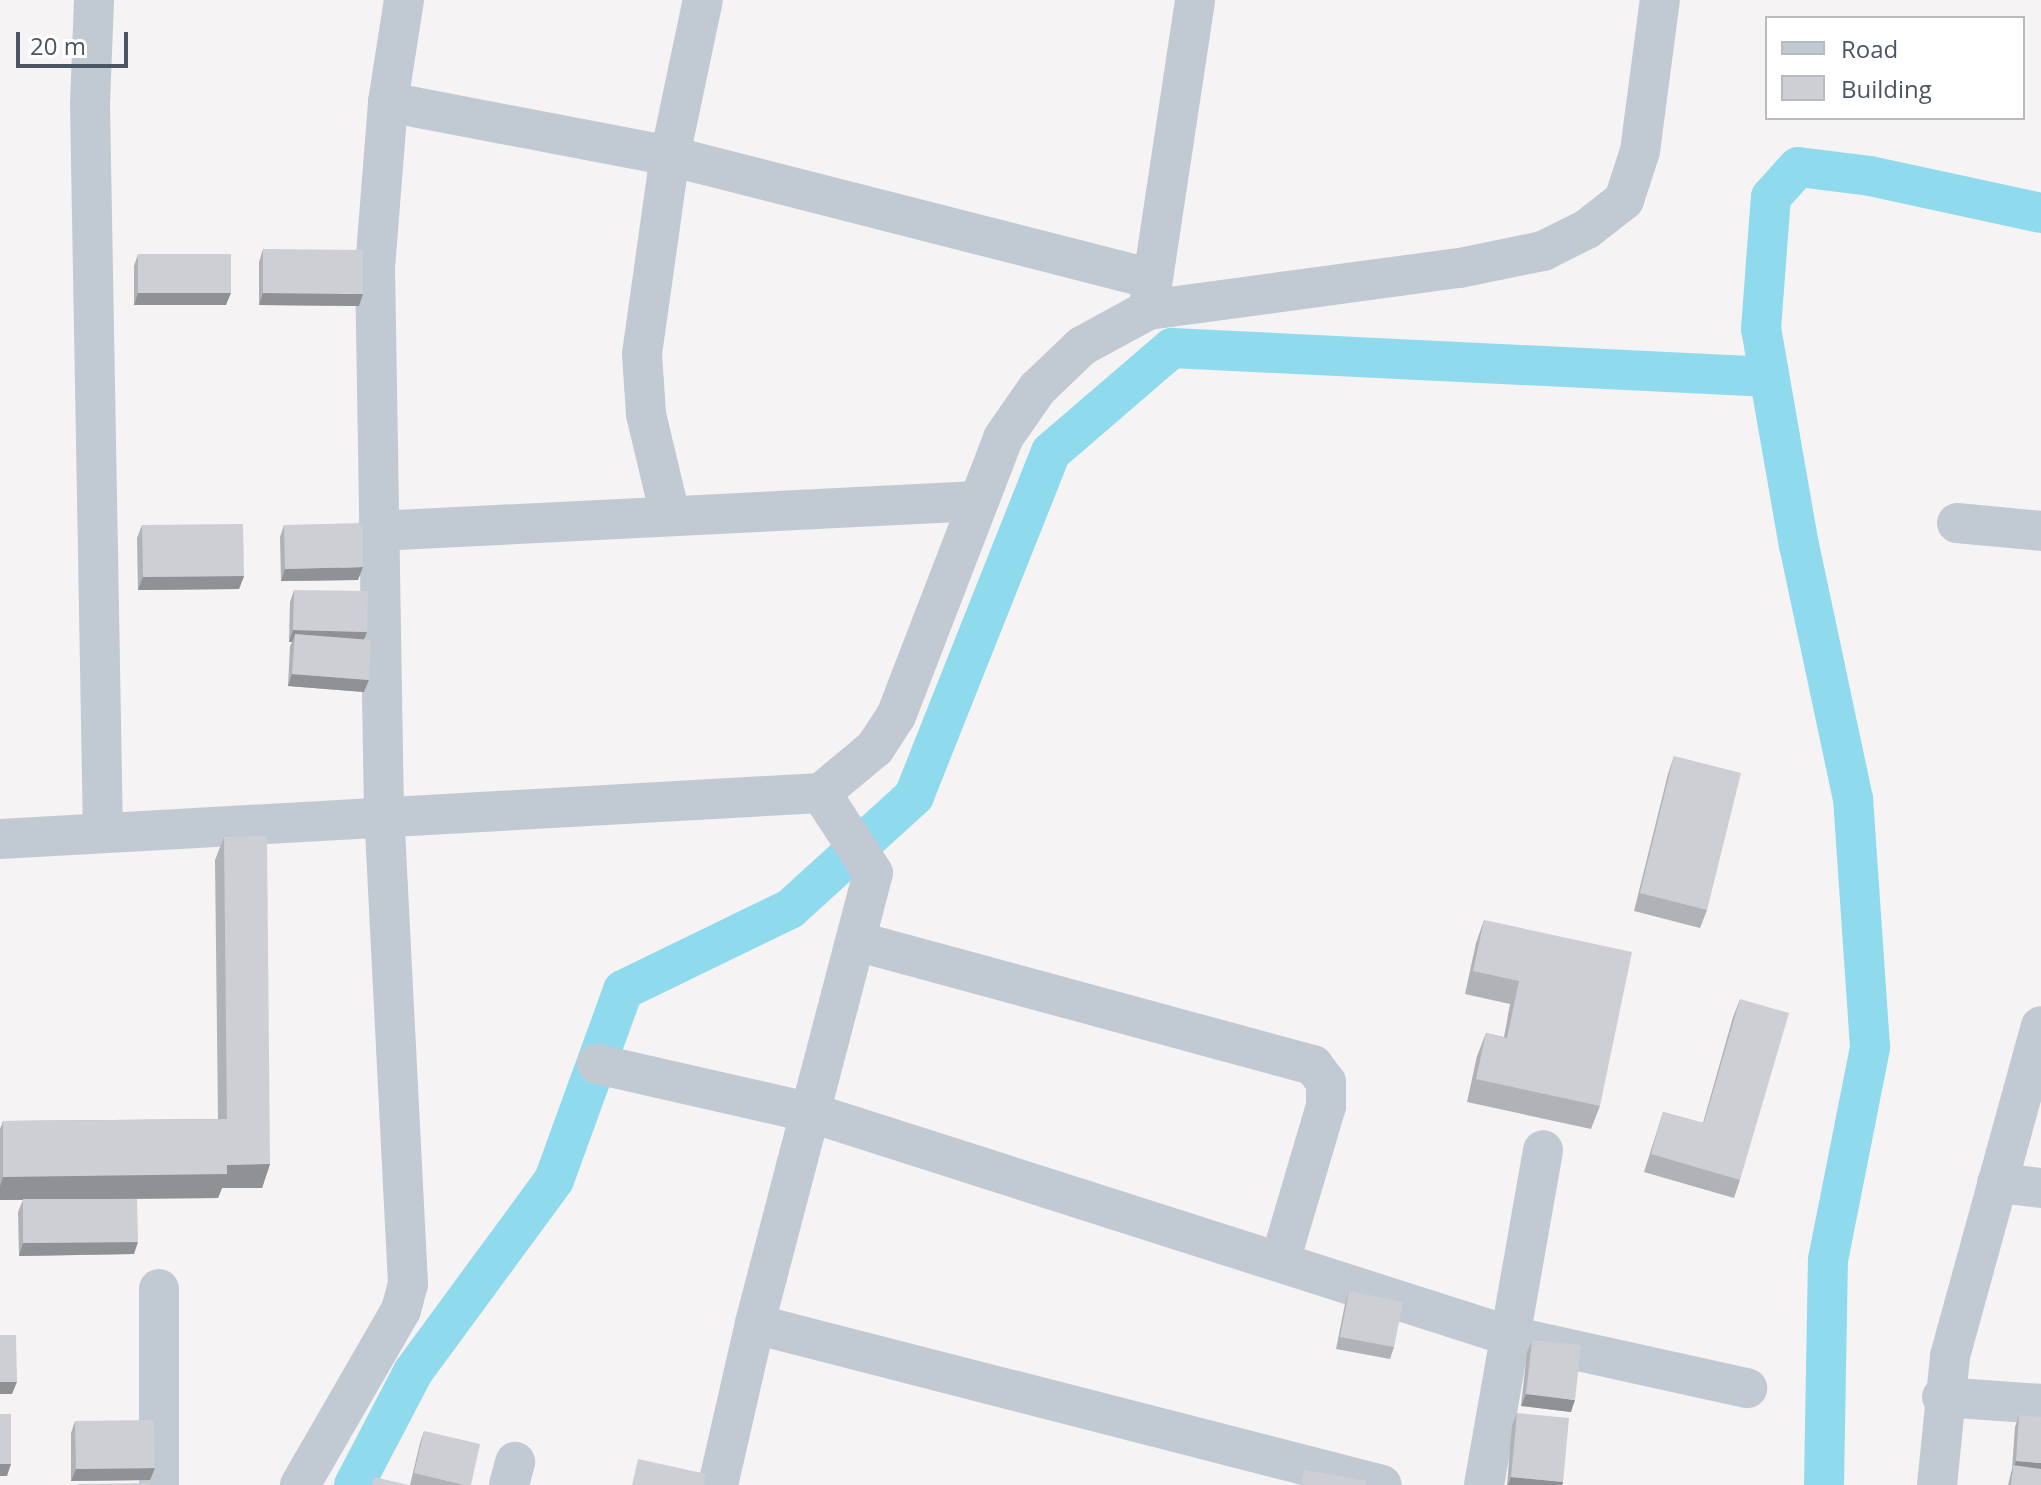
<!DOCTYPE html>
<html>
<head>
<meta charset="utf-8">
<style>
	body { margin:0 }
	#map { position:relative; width:2041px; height:1485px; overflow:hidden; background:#f5f3f3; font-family:"Open Sans",sans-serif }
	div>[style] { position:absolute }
	.canal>* { height:40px; margin:-20px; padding:0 20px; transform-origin:20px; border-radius:20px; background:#90daee }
	.minor>* { height:40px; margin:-20px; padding:0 20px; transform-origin:20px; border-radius:20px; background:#c1cad2 }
	.wall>* { inset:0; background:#b0b2b7 }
	.shaded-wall>* { inset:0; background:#909195 }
	.building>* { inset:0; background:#cdcfd5 }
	span { translate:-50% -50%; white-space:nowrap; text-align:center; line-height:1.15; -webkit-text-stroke:8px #fff; paint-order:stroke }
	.legend { position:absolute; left:1765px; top:16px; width:260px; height:104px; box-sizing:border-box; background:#fff; border:2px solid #b7bbc0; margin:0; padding:10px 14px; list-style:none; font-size:24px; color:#4a5661 }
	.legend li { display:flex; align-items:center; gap:16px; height:40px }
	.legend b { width:40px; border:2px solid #b7bbc0 }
	.scale { position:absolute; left:16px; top:32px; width:112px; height:36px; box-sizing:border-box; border:4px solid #4a5661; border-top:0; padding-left:10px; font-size:24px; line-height:28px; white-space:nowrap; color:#4a5661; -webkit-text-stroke:6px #fff; paint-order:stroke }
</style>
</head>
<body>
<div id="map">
	<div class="canal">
		<i style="left:354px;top:1485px;width:127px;rotate:-62.4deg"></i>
		<i style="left:413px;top:1372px;width:238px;rotate:-53.7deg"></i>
		<i style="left:554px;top:1180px;width:202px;rotate:-70deg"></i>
		<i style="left:623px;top:990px;width:186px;rotate:-25.9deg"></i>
		<i style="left:790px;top:909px;width:168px;rotate:-42.3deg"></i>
		<i style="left:914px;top:796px;width:370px;rotate:-68.3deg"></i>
		<i style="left:1051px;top:452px;width:160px;rotate:-40.7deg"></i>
		<i style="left:1172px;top:348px;width:598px;rotate:2.78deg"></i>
		<i style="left:1824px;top:1485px;width:225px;rotate:-89deg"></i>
		<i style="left:1828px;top:1260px;width:217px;rotate:-78.8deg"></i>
		<i style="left:1870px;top:1047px;width:249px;rotate:-93.9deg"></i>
		<i style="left:1853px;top:799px;width:259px;rotate:-102deg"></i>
		<i style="left:1799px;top:546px;width:220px;rotate:-99.9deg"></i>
		<i style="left:1761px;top:329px;width:132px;rotate:-85.7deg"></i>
		<i style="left:1771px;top:197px;width:40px;rotate:-48deg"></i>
		<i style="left:1798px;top:167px;width:73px;rotate:7.1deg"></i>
		<i style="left:1870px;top:176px;width:175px;rotate:12.2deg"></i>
	</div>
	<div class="minor">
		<i style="left:94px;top:0;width:104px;rotate:92.2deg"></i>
		<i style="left:90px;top:104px;width:727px;rotate:88.98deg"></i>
		<i style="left:388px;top:102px;width:287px;rotate:10.8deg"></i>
		<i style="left:670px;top:156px;width:497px;rotate:14.3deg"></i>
		<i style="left:1149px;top:305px;width:308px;rotate:-81.4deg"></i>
		<i style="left:670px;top:515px;width:104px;rotate:-103.4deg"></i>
		<i style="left:646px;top:414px;width:60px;rotate:-93.8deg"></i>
		<i style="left:642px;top:354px;width:200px;rotate:-82deg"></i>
		<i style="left:670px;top:156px;width:159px;rotate:-78.1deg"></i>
		<i style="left:1957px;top:523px;width:84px;rotate:5.4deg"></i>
		<i style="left:377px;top:531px;width:601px;rotate:-2.86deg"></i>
		<i style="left:821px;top:793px;width:70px;rotate:-39.8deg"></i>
		<i style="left:875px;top:748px;width:38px;rotate:-57deg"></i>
		<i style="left:896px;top:716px;width:298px;rotate:-68.9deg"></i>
		<i style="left:1003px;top:438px;width:60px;rotate:-55.2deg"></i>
		<i style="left:1037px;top:389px;width:62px;rotate:-43.7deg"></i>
		<i style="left:1082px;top:346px;width:75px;rotate:-28.6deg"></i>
		<i style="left:1148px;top:310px;width:315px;rotate:-7.7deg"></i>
		<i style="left:1460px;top:268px;width:85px;rotate:-11.6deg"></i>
		<i style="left:1543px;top:251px;width:49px;rotate:-26.6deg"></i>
		<i style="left:1587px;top:229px;width:47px;rotate:-38.1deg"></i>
		<i style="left:1624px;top:200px;width:52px;rotate:-71.9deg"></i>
		<i style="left:1640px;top:151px;width:152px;rotate:-82.5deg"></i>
		<i style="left:0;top:839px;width:822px;rotate:-3.21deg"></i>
		<i style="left:821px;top:793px;width:95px;rotate:57deg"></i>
		<i style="left:873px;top:873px;width:466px;rotate:104.7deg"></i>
		<i style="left:755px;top:1324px;width:647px;rotate:14.4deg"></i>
		<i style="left:856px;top:941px;width:474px;rotate:15.2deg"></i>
		<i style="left:1313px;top:1065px;width:21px;rotate:53deg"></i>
		<i style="left:1326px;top:1082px;width:24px;rotate:90deg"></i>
		<i style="left:1326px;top:1106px;width:162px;rotate:106.5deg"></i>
		<i style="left:597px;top:1064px;width:221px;rotate:12.8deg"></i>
		<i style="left:812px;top:1113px;width:733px;rotate:17.72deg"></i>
		<i style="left:1510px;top:1336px;width:243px;rotate:12.4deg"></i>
		<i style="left:1997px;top:1183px;width:44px;rotate:6.5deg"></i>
		<i style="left:159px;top:1289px;width:196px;rotate:90deg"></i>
		<i style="left:1942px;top:1397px;width:99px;rotate:4deg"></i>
		<i style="left:300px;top:1485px;width:202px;rotate:-60deg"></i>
		<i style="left:401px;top:1310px;width:27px;rotate:-75deg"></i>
		<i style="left:408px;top:1284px;width:471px;rotate:-92.9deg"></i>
		<i style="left:384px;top:814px;width:546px;rotate:-90.94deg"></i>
		<i style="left:375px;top:268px;width:167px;rotate:-85.5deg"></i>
		<i style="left:388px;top:102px;width:103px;rotate:-81.1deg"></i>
		<i style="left:509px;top:1485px;width:24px;rotate:-75deg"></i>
		<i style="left:718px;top:1485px;width:165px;rotate:-77.1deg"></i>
		<i style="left:1484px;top:1485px;width:340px;rotate:-80deg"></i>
		<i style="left:1937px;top:1485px;width:130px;rotate:-84.2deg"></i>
		<i style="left:1950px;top:1356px;width:342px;rotate:-74.6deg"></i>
	</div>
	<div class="wall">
		<i style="clip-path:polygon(263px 249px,359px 306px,259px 305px,259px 262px)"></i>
		<i style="clip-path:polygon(138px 254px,226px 305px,134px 305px,134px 266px)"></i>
		<i style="clip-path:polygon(142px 525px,244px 576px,239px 589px,138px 590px,137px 538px)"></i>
		<i style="clip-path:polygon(284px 525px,358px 580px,281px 581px,280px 537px)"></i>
		<i style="clip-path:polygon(294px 590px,367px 632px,364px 639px,364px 692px,288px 686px,290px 646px,292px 642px,289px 642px,290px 602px)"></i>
		<i style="clip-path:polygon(1674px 756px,1707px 910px,1700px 928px,1634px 911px,1668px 774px)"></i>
		<i style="clip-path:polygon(224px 837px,270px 1164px,262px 1188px,222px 1188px,218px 1198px,107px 1199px,134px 1254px,19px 1256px,18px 1212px,23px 1200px,0 1200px,0 1129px,3px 1121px,218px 1119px,215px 860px)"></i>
		<i style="clip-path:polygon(1484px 920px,1600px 1106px,1591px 1129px,1467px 1102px,1477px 1056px,1486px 1033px,1504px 1037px,1510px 1004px,1465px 994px,1476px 943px)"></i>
		<i style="clip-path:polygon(1740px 999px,1740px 1180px,1734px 1198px,1644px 1172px,1663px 1112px,1703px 1123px,1733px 1017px)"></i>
		<i style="clip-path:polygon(1349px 1291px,1394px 1347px,1390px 1359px,1336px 1349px,1345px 1304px)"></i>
		<i style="clip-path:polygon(1532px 1340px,1571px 1412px,1521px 1406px,1527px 1352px)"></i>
		<i style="clip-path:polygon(1517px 1413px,1563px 1482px,1562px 1485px,1507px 1485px,1512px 1425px)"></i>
		<i style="clip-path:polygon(2019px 1415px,2041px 1485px,2008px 1485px,2012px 1469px,2015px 1427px)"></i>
		<i style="clip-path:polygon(75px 1421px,150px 1480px,71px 1481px,71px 1433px)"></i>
		<i style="clip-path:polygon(424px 1431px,471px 1485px,410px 1485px,420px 1443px)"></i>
	</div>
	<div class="shaded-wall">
		<i style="clip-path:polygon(138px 293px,231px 293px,226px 305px,134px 305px)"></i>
		<i style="clip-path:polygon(263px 293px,363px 294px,359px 306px,259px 305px)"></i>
		<i style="clip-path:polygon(363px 567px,358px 580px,281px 581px,285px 569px)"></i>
		<i style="clip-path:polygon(244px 576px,239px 589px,138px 590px,143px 577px)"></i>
		<i style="clip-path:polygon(293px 630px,367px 632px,362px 644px,295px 634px,292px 642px,289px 642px)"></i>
		<i style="clip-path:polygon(292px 674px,369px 680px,364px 692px,288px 686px)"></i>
		<i style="clip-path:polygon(270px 1164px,262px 1188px,222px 1188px,218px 1198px,0 1200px,0 1186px,3px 1177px,227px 1165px)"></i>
		<i style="clip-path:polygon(138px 1242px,134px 1254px,19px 1256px,23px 1243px)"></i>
		<i style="clip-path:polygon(0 1382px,17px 1382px,12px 1394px,0 1394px)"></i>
		<i style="clip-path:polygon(1526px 1394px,1575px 1400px,1571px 1412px,1521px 1406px)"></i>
		<i style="clip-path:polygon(2016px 1461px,2041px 1463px,2041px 1476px,2011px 1474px)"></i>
		<i style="clip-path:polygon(0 1464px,11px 1464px,7px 1476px,0 1476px)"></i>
		<i style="clip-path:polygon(155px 1468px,150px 1480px,71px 1481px,76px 1469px)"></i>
		<i style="clip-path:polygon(1511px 1477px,1563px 1482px,1562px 1485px,1508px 1485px)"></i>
	</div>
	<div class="building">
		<i style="clip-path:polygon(263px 249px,363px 250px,363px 294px,263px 293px)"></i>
		<i style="clip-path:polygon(138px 254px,231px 254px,231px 293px,138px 293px)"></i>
		<i style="clip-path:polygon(363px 523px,363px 567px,285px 569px,284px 525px)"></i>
		<i style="clip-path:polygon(243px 524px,244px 576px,143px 577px,142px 525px)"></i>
		<i style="clip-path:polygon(294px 590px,368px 591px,367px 632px,293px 630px)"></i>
		<i style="clip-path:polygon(295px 634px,371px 640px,369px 680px,292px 674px)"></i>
		<i style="clip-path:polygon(1674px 756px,1741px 773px,1707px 910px,1640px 893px)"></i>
		<i style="clip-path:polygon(267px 836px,270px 1164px,227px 1165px,227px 1174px,3px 1177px,3px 1121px,227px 1119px,224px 837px)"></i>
		<i style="clip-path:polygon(1484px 920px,1632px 952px,1600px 1106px,1476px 1079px,1486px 1033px,1507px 1038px,1519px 981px,1473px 971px)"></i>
		<i style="clip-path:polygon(1740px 999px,1789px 1013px,1740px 1180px,1651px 1154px,1663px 1112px,1704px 1123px)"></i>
		<i style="clip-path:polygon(23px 1199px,137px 1199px,138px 1242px,23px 1243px)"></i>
		<i style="clip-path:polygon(1349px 1291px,1403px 1302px,1394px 1347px,1340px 1337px)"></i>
		<i style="clip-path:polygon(0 1335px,16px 1335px,17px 1382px,0 1382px)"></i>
		<i style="clip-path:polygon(1532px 1340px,1581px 1345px,1575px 1400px,1526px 1394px)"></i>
		<i style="clip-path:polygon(1517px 1413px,1569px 1418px,1563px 1482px,1511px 1477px)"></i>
		<i style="clip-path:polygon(0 1414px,11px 1414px,11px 1464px,0 1464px)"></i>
		<i style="clip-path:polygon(2019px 1415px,2041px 1417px,2041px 1463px,2016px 1461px)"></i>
		<i style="clip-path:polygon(154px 1420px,155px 1468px,76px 1469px,75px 1421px)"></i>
		<i style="clip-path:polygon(424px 1431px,480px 1444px,471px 1485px,464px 1485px,414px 1473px)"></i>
		<i style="clip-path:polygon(638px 1459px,706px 1474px,704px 1485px,632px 1485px)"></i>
		<i style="clip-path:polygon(2013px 1465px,2041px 1469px,2041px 1485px,2011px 1485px)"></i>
		<i style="clip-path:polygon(1304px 1470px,1366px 1481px,1366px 1485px,1301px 1485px)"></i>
		<i style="clip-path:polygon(374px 1477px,409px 1485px,372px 1485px)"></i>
		<i style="clip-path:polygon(151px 1483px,151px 1485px,78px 1485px,78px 1484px)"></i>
	</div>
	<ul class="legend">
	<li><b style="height:10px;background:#c1cad2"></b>Road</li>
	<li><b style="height:22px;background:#cdcfd5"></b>Building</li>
	</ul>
	<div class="scale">20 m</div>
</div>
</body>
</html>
